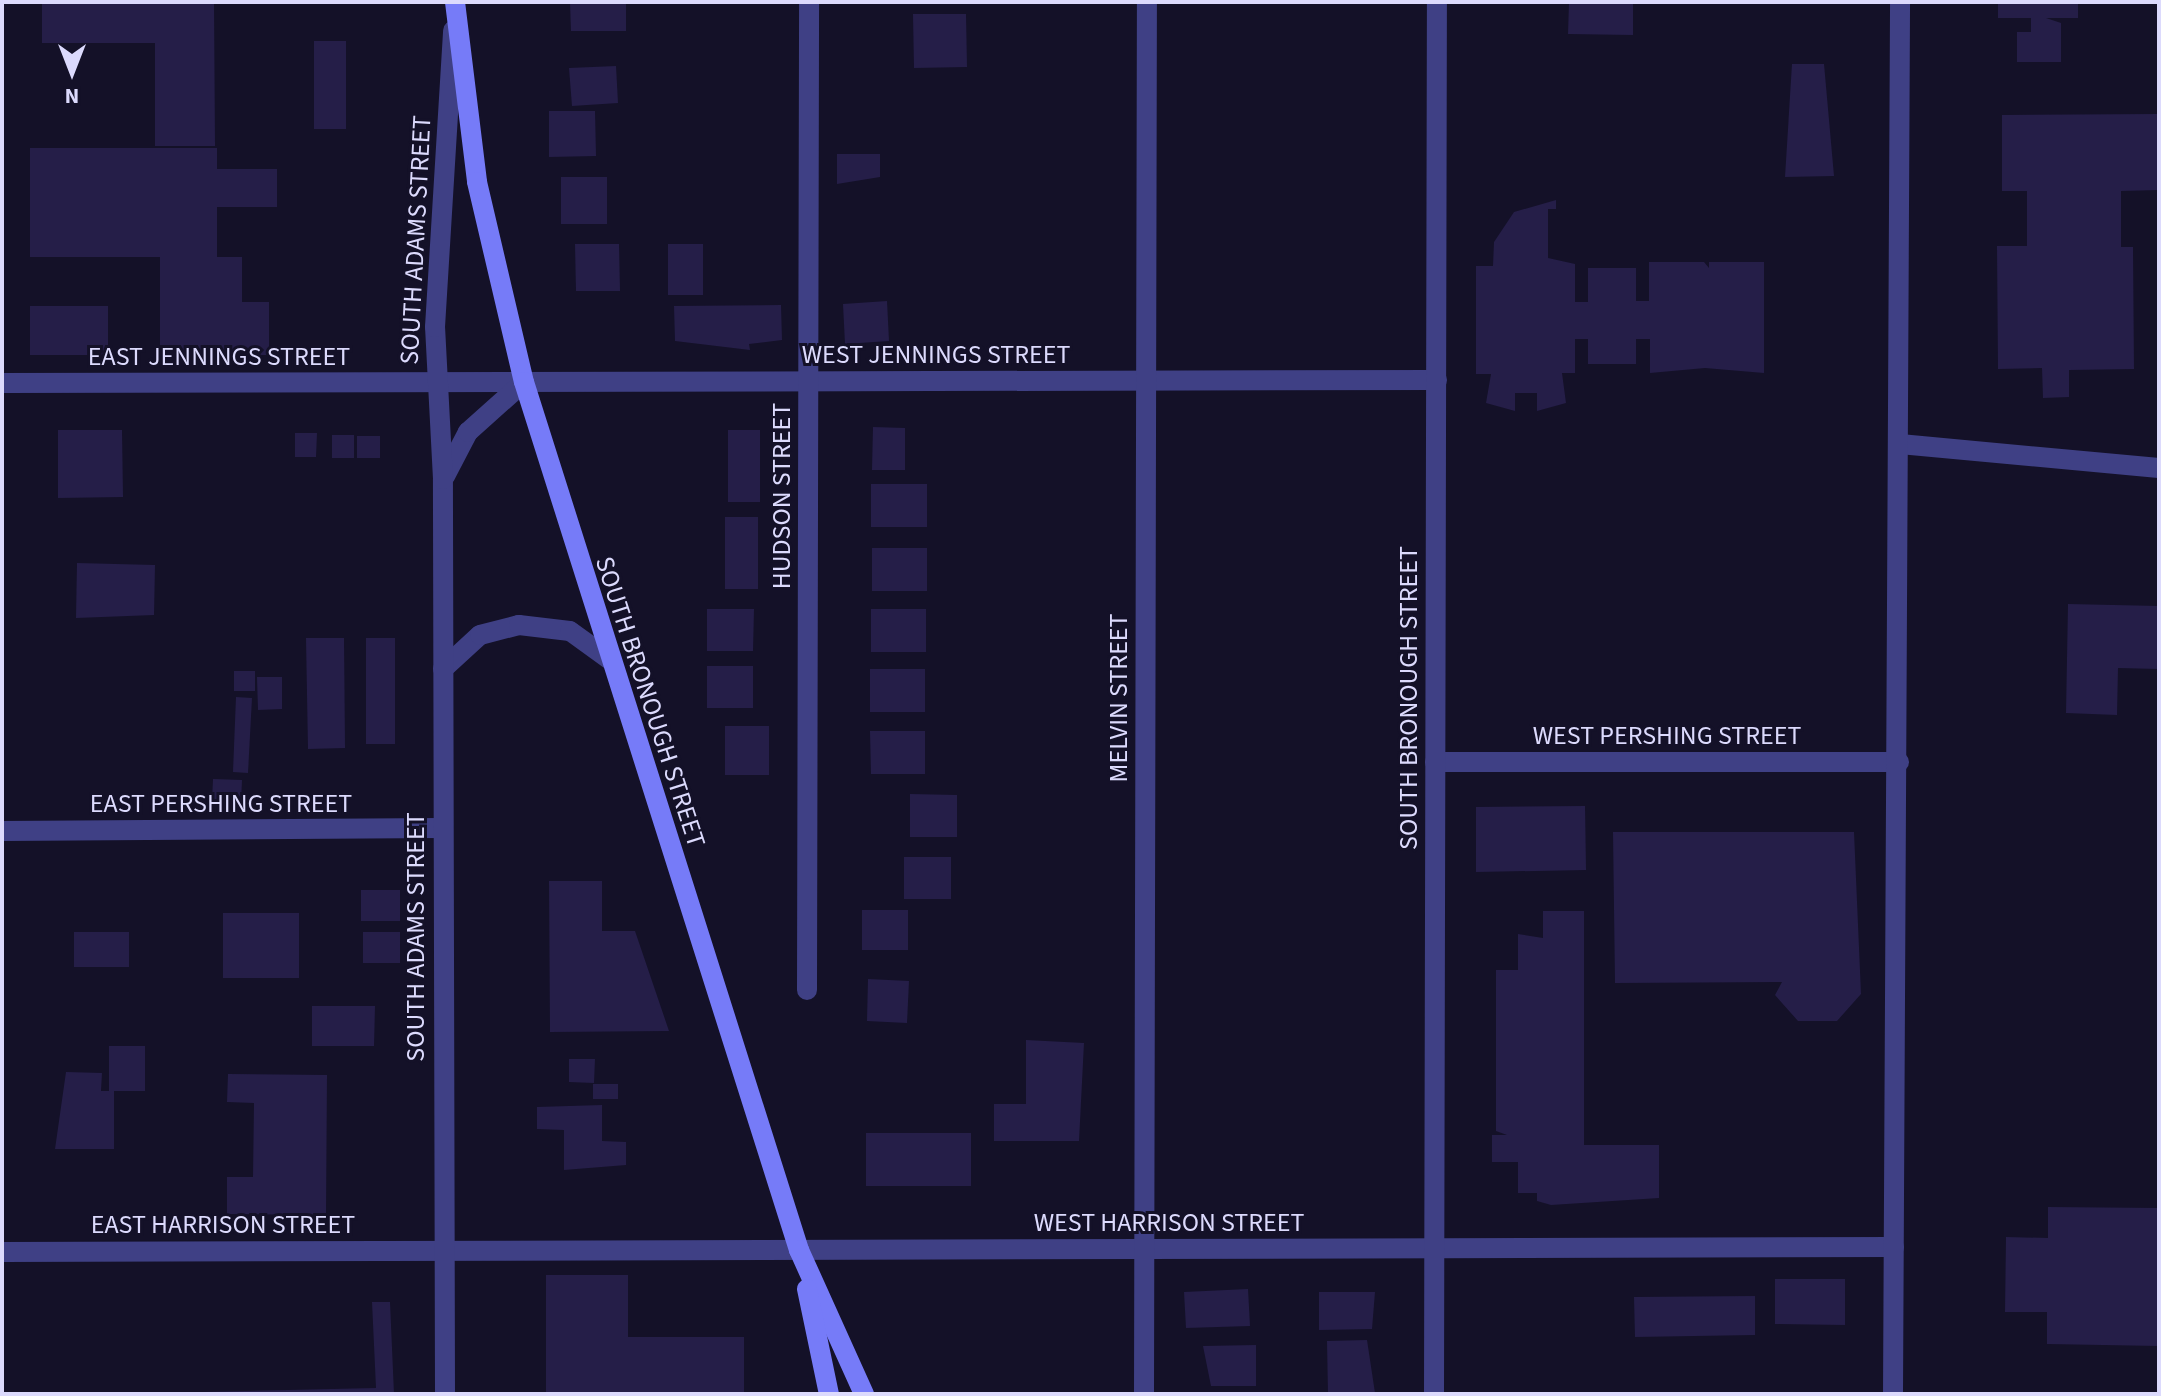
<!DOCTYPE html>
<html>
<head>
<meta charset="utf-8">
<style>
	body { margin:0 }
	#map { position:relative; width:2161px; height:1396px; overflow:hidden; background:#141128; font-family:"Source Sans 3",sans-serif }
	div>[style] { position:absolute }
	.building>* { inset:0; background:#251e48 }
	.minor>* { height:20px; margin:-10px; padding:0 10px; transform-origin:10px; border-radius:10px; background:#3f4085 }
	.tertiary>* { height:20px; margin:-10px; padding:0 10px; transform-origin:10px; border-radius:10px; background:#3f4085 }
	.secondary>* { height:20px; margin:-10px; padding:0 10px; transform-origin:10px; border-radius:10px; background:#767bf8 }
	span { translate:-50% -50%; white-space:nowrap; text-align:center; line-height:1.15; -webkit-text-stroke:6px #141128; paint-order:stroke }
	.street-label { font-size:26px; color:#dcdafd }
	.frame { position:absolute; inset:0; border:4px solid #dcdafd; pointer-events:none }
	.north { position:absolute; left:32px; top:32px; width:80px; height:80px; -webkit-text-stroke:6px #141128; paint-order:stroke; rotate:180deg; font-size:22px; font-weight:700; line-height:32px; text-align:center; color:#dcdafd }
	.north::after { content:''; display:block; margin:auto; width:28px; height:36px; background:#dcdafd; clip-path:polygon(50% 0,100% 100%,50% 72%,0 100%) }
</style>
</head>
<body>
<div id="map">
	<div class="building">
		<i style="clip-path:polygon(42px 2px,214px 2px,215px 146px,155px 146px,155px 43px,42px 43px)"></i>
		<i style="clip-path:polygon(570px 2px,626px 2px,626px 31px,571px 31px)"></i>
		<i style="clip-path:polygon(1569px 2px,1633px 2px,1633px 35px,1568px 34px)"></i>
		<i style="clip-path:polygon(1998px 2px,2078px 2px,2078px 18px,2046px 18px,2061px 23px,2061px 62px,2017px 62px,2017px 32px,2031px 32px,2031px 18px,1998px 18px)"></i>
		<i style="clip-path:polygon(913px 14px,966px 14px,967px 67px,914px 68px)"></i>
		<i style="clip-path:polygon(314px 41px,346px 41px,346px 129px,314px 129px)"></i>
		<i style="clip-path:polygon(1792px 64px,1824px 64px,1834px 176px,1785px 177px)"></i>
		<i style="clip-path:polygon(616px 66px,618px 103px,572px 106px,569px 68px)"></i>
		<i style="clip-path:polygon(549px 111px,595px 111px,596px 156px,549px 157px)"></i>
		<i style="clip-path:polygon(2159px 114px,2159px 190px,2121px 191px,2121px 247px,2133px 247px,2134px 369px,2069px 370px,2069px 397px,2043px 398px,2042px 368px,1998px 369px,1997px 246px,2027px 246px,2027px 191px,2002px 191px,2002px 115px)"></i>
		<i style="clip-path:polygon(30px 148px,217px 148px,217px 169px,277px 169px,277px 207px,217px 207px,217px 257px,242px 257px,242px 302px,269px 302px,269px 355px,160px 355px,160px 257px,30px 257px)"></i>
		<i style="clip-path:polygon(837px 154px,880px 154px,880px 177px,837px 184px)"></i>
		<i style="clip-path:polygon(561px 177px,607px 177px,607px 224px,561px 224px)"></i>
		<i style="clip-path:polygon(1556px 200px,1556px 209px,1548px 209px,1548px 258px,1575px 264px,1575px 302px,1588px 302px,1588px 268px,1636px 268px,1636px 301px,1649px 301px,1649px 262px,1704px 262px,1709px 268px,1709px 262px,1764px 262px,1764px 373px,1705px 368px,1650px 373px,1650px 339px,1636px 339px,1636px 364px,1588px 364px,1588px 339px,1575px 339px,1575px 373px,1562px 373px,1566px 403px,1537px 411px,1537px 393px,1515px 393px,1515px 411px,1486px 403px,1491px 374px,1476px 374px,1476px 266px,1493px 266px,1494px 242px,1514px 212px)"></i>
		<i style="clip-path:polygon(575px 244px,619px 244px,620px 291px,576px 291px)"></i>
		<i style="clip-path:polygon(668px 244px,703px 244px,703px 295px,668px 295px)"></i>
		<i style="clip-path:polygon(887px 301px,889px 341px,845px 344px,843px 304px)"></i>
		<i style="clip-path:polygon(781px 305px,782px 340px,749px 344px,750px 350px,675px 341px,674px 306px)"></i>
		<i style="clip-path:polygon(30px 306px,108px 306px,108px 355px,30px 355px)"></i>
		<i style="clip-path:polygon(873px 427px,905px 428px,905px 470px,872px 470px)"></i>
		<i style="clip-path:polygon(58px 430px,122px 430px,123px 497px,58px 498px)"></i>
		<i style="clip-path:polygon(728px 430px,760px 430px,760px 502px,728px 502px)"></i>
		<i style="clip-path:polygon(295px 433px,317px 433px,316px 457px,295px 457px)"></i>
		<i style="clip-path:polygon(332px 435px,354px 435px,354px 458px,332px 458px)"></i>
		<i style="clip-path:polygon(357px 436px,380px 436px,380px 458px,357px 458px)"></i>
		<i style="clip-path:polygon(871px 484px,927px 484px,927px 527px,871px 527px)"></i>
		<i style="clip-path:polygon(725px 517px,758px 517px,758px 589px,725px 589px)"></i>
		<i style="clip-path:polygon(872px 548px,927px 548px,927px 591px,872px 591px)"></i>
		<i style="clip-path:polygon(77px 563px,155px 565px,154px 615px,76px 618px)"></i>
		<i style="clip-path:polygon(2068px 604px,2159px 606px,2159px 669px,2118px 668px,2117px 715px,2066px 713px)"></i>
		<i style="clip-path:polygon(707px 609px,754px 609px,753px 651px,707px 651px)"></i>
		<i style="clip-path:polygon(871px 609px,926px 609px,926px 652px,871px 652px)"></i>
		<i style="clip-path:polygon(306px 638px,344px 638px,345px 748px,308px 749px)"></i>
		<i style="clip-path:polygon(366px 638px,395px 638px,395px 744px,366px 744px)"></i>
		<i style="clip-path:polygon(707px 666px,753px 666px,753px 708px,707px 708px)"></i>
		<i style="clip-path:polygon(870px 669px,925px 669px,925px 712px,870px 712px)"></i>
		<i style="clip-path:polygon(234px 671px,255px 671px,255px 691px,234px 691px)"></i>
		<i style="clip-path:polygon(257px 677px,282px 677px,282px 709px,258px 710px)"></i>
		<i style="clip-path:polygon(236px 697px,252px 698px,248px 773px,233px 772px)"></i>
		<i style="clip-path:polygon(725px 726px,769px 726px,769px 775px,725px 775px)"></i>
		<i style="clip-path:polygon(870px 731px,925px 731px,925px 774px,871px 774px)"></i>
		<i style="clip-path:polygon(213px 779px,242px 780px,241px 803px,212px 802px)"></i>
		<i style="clip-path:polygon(910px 794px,957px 795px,957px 837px,910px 837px)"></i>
		<i style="clip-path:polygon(1585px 806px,1586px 870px,1476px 872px,1476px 807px)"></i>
		<i style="clip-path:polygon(1613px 832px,1854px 832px,1861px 994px,1837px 1021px,1798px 1021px,1775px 995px,1782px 982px,1615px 983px)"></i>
		<i style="clip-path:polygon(904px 857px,951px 857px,951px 899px,904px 899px)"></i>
		<i style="clip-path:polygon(549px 881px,602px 881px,602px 931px,635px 931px,669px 1031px,550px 1032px)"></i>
		<i style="clip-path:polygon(361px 890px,400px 890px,400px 921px,361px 921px)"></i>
		<i style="clip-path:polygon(862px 910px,908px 910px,908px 950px,862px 950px)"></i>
		<i style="clip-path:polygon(1543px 911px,1584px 911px,1584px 1145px,1659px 1145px,1659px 1198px,1551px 1205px,1537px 1201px,1537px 1193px,1518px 1193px,1518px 1162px,1492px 1162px,1492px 1135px,1507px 1135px,1496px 1131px,1496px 970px,1518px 970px,1518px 934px,1543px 938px)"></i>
		<i style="clip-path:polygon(223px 913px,299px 913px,299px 978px,223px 978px)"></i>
		<i style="clip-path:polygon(74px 932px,129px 932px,129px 967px,74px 967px)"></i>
		<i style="clip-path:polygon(363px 932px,400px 932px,400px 963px,363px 963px)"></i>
		<i style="clip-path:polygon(868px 979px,909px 981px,907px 1023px,867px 1021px)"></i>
		<i style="clip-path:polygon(312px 1006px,375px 1006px,374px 1046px,312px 1046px)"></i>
		<i style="clip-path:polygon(1026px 1040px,1084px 1043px,1079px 1141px,994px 1141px,994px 1104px,1026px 1104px)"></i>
		<i style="clip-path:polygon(109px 1046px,145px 1046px,145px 1091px,114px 1091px,114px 1149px,55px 1149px,66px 1072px,102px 1073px,101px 1091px,109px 1091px)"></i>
		<i style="clip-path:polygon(569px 1059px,595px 1059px,594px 1083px,569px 1082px)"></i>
		<i style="clip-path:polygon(228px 1074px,327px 1075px,326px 1215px,227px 1214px,227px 1177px,253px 1177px,254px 1103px,227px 1102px)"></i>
		<i style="clip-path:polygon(593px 1084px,618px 1084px,618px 1099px,593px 1099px)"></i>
		<i style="clip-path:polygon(602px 1105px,602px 1141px,626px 1142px,626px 1165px,564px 1170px,564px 1130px,537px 1129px,537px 1107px)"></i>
		<i style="clip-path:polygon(866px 1133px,971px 1133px,971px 1186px,866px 1186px)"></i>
		<i style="clip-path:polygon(2048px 1207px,2159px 1208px,2159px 1346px,2047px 1344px,2047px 1312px,2005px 1312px,2006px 1237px,2048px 1238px)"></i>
		<i style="clip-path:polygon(546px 1275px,628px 1275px,628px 1337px,744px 1337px,744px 1394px,546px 1394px)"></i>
		<i style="clip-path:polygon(1775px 1279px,1845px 1279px,1845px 1325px,1775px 1324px)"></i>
		<i style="clip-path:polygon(1248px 1289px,1250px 1326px,1186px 1328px,1184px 1292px)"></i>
		<i style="clip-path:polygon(1319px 1292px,1375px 1292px,1372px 1329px,1319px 1330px)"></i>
		<i style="clip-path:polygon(1755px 1296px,1755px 1335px,1635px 1337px,1634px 1297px)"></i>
		<i style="clip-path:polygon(372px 1302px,390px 1302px,394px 1394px,113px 1394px,376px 1388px)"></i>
		<i style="clip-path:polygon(1367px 1340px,1375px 1393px,1328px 1394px,1327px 1341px)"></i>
		<i style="clip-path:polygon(1256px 1345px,1256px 1386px,1211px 1386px,1203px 1346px)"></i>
	</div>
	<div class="minor">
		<i style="left:2px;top:383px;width:1435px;rotate:-0.12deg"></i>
		<i style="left:1900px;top:444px;width:260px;rotate:5.3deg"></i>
		<i style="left:1435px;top:762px;width:464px"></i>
		<i style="left:2px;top:831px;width:439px;rotate:-0.4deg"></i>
		<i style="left:807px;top:990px;width:988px;rotate:-89.88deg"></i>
		<i style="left:2px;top:1252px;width:1892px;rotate:-0.15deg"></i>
		<i style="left:1144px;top:1394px;width:1392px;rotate:-89.88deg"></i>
		<i style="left:1434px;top:1394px;width:1392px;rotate:-89.88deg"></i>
		<i style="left:1893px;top:1394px;width:1392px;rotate:-89.71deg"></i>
	</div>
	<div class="tertiary">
		<i style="left:445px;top:476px;width:50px;rotate:-62.4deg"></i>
		<i style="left:468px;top:432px;width:75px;rotate:-41.8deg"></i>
		<i style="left:443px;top:669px;width:50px;rotate:-42.6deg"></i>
		<i style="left:480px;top:635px;width:40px;rotate:-14.4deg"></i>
		<i style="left:519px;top:625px;width:51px;rotate:6.7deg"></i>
		<i style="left:570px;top:631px;width:48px;rotate:35.7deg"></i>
		<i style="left:445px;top:1394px;width:915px;rotate:-90.13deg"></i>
		<i style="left:443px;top:479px;width:152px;rotate:-93deg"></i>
		<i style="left:435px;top:327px;width:297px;rotate:-86.5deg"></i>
	</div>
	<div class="secondary">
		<i style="left:455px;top:2px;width:181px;rotate:83deg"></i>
		<i style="left:477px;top:182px;width:205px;rotate:76.8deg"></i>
		<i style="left:524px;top:382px;width:911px;rotate:72.42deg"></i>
		<i style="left:799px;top:1250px;width:158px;rotate:65.7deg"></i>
		<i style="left:807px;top:1289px;width:107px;rotate:78.2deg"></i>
	</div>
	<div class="street-label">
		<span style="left:416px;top:240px;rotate:-87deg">SOUTH ADAMS STREET</span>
		<span style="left:936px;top:355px">WEST JENNINGS STREET</span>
		<span style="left:219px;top:357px">EAST JENNINGS STREET</span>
		<span style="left:782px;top:496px;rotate:-90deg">HUDSON STREET</span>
		<span style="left:1119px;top:698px;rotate:-90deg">MELVIN STREET</span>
		<span style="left:1409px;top:698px;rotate:-90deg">SOUTH BRONOUGH STREET</span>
		<span style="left:650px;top:702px;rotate:72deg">SOUTH BRONOUGH STREET</span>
		<span style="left:1667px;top:736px">WEST PERSHING STREET</span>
		<span style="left:221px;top:804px">EAST PERSHING STREET</span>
		<span style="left:416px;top:937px;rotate:-90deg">SOUTH ADAMS STREET</span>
		<span style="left:1169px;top:1223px">WEST HARRISON STREET</span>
		<span style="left:223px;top:1225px">EAST HARRISON STREET</span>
	</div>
	<div class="frame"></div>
	<div class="north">N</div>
</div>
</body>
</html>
